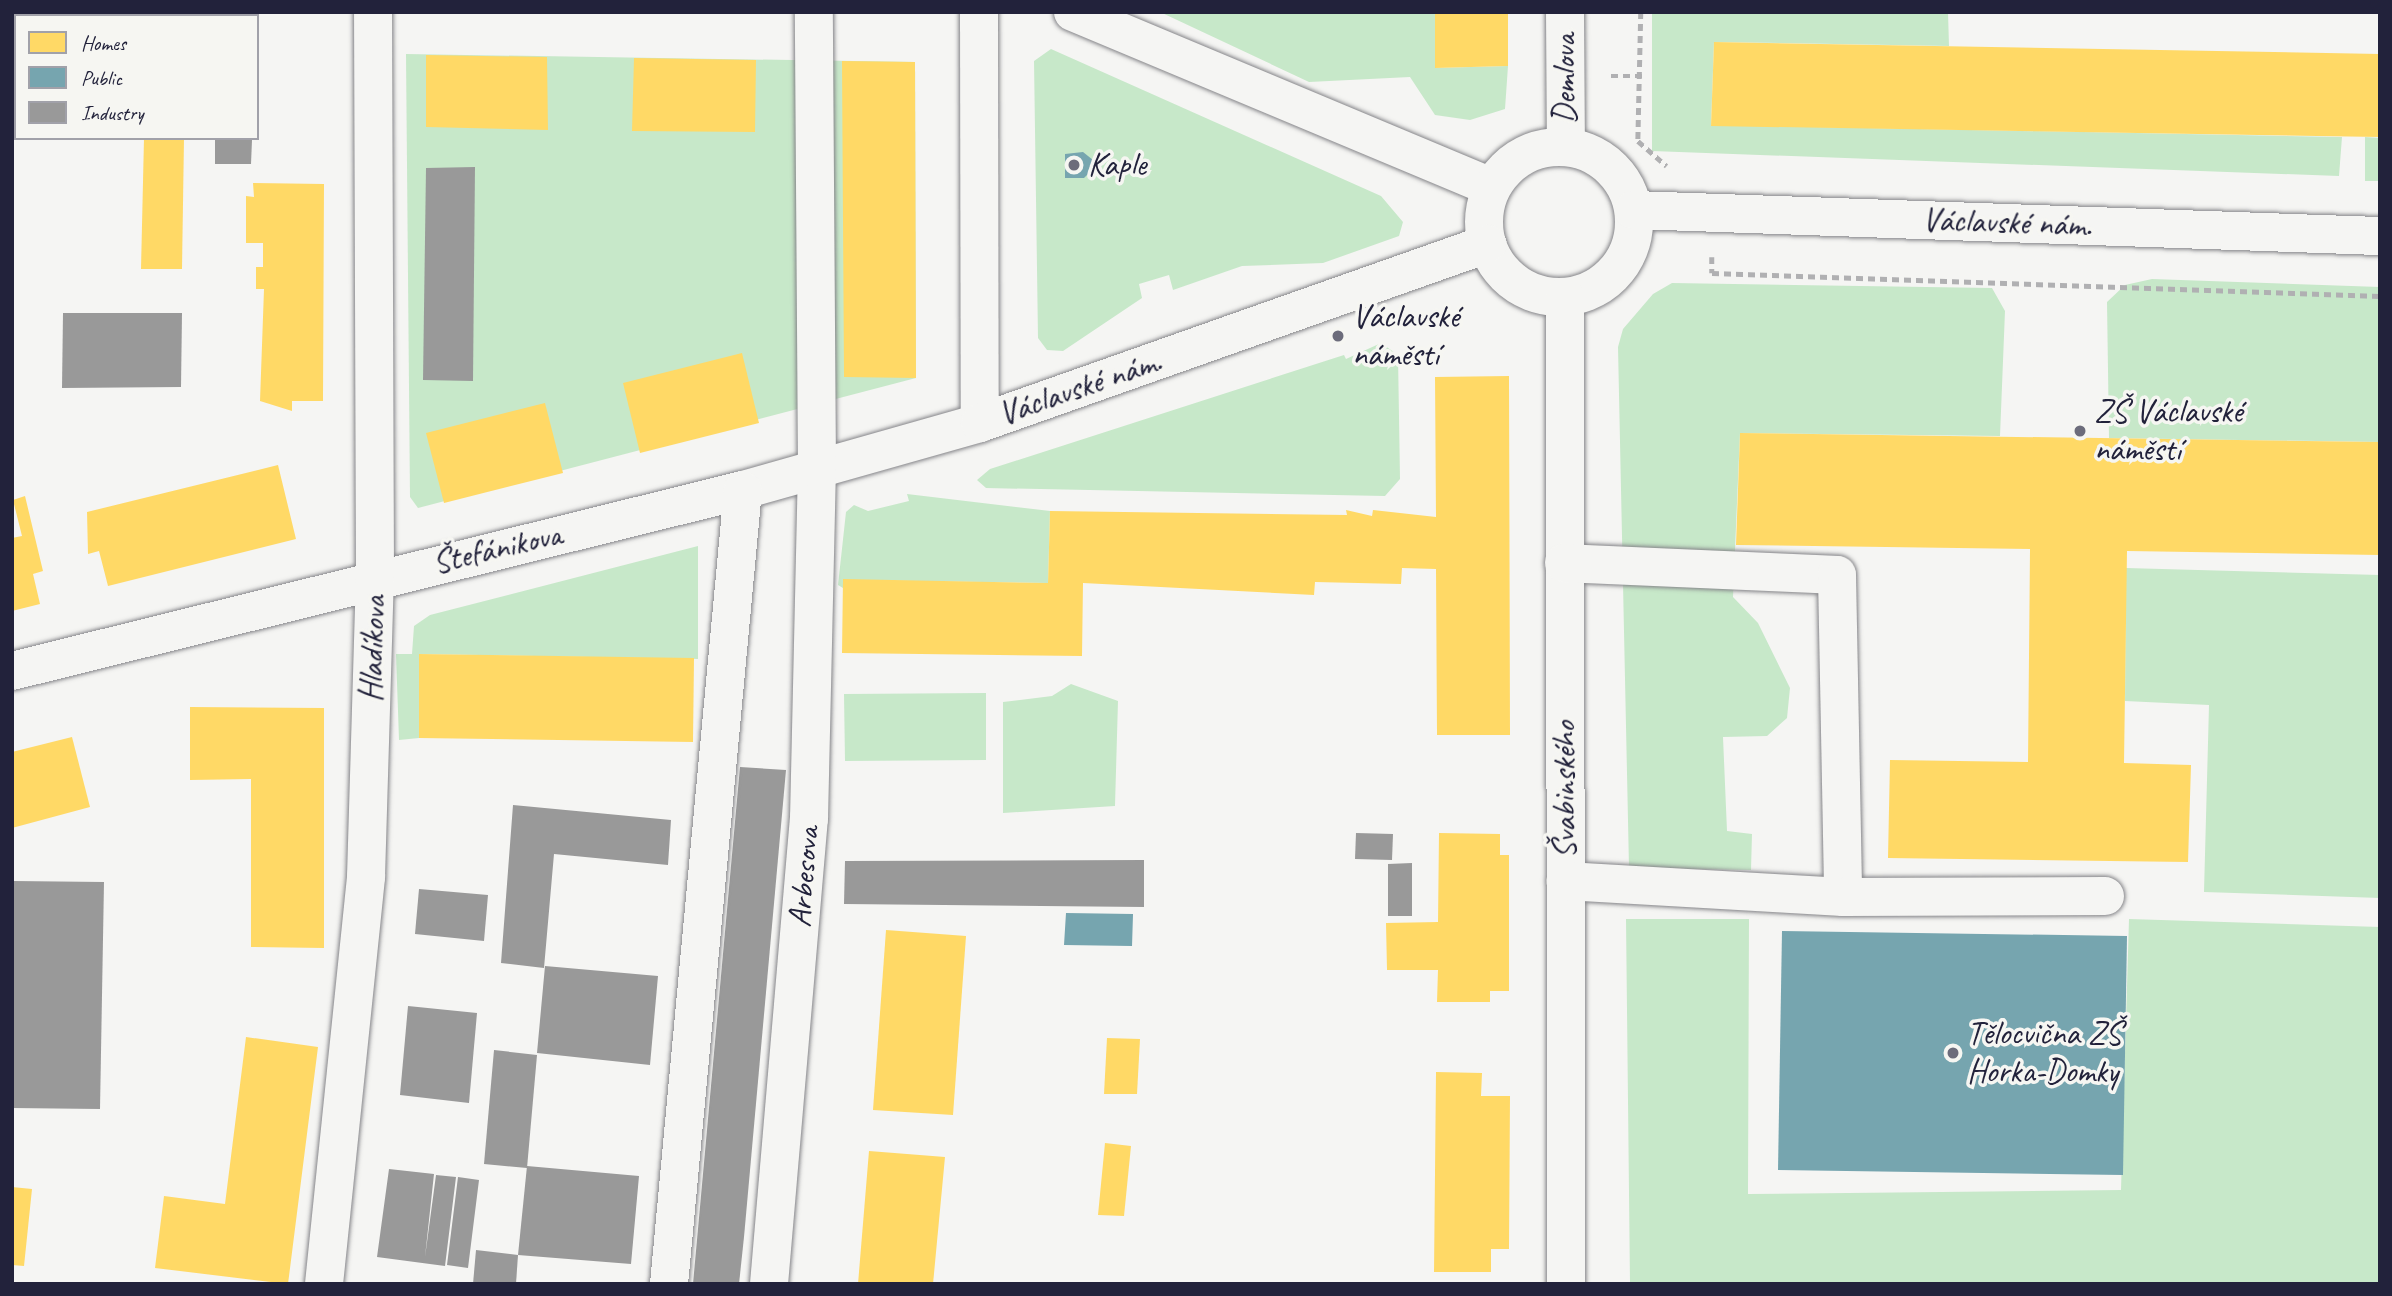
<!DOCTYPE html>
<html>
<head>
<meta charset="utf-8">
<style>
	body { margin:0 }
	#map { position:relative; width:2392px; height:1296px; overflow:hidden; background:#f5f5f3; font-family:Caveat,sans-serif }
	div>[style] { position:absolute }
	.green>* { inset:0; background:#c7e8c9 }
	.homes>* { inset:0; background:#ffd966 }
	.public>* { inset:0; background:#76a5af }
	.industry>* { inset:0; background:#999 }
	.path>* { height:4.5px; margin-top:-2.25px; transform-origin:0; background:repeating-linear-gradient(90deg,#b0b0b2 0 7px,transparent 0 12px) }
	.roads { filter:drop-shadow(0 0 2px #858589) drop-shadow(0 0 2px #858589) }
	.minor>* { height:38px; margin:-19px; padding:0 19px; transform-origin:19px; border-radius:19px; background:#f5f5f3 }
	.minor>.ring { margin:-19px; padding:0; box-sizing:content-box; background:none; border:38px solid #f5f5f3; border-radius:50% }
	.dots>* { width:19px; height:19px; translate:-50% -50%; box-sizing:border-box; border:4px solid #f6f6f2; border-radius:50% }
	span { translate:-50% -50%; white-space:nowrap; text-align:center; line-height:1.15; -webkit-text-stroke:7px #f6f6f2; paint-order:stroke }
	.street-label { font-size:33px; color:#22223b }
	.poi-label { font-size:33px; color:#22223b }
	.left { translate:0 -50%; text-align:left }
	.frame { position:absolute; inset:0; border:14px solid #22223b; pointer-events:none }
	.legend { position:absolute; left:14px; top:14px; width:245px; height:126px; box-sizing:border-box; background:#f6f6f2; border:2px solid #a1a1a9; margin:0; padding:9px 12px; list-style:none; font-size:21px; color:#22223b }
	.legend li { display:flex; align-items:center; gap:14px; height:35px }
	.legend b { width:35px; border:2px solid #a1a1a9 }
</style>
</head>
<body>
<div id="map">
	<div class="green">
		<i style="clip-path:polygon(1160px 12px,1435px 12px,1435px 68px,1508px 66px,1505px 109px,1470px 120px,1435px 115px,1410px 77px,1309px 82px)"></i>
		<i style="clip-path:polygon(1652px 12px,1948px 12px,1949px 46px,1714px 42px,1711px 125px,2342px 137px,2339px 176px,1652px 151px)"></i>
		<i style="clip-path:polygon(1051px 49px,1381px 196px,1403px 222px,1399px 236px,1323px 263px,1242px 266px,1173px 290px,1169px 275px,1139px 284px,1142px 298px,1063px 351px,1047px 350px,1038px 338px,1034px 61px)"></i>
		<i style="clip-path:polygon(406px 54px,915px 62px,916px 378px,418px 508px,410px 497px)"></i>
		<i style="clip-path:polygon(2365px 137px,2380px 138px,2380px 181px,2365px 181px)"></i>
		<i style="clip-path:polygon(2152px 279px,2380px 287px,2380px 442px,2109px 438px,2107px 302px,2125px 285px)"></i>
		<i style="clip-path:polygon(1672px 283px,1992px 288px,2005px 311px,2000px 436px,1740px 433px,1733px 597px,1758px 623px,1790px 688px,1787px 718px,1767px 736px,1723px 737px,1727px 831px,1752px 834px,1751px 870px,1629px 868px,1618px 347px,1623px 329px,1653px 294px)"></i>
		<i style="clip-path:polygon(1381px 343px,1398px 355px,1400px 479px,1385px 496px,986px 488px,977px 480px,990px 469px,1344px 355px,1346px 359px)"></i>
		<i style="clip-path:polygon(907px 494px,1050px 511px,1048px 583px,843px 580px,843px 588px,838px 585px,846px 512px,854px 505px,868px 511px,909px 501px)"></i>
		<i style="clip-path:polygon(698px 546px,698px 659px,420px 654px,419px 738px,399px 740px,396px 654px,412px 654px,414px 626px,430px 615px)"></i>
		<i style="clip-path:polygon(2126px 568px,2380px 575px,2380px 898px,2204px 892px,2209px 705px,2125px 701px)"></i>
		<i style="clip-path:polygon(1071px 684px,1118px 701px,1115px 806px,1003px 813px,1003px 702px,1052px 696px)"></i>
		<i style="clip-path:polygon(986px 693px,986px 760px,845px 761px,844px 694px)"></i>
		<i style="clip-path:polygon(1626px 919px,1749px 919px,1748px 1194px,2121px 1190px,2129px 919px,2380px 927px,2380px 1284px,1630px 1284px)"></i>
	</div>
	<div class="homes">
		<i style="clip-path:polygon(1435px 12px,1508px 12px,1508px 66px,1435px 68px)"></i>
		<i style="clip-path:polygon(1714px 42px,2380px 54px,2380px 137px,1711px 126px)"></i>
		<i style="clip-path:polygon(12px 49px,16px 49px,16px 118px,12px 118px)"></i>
		<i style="clip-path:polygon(426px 55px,547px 57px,548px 130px,426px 127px)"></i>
		<i style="clip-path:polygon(634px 58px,756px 60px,755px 132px,632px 131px)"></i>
		<i style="clip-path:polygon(842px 61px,915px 62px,916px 378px,844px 377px)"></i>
		<i style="clip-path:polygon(144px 138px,184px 138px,182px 269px,141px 269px)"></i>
		<i style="clip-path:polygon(253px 183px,324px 184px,323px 401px,292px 401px,292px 411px,260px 401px,264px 289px,256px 289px,256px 267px,263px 267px,263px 243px,246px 243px,246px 196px,254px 197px)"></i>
		<i style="clip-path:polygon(742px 353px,759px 423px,640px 453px,623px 383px)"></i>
		<i style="clip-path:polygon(1509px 376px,1510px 735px,1437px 735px,1436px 569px,1402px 568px,1401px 584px,1315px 582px,1314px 595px,1083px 583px,1082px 656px,842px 653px,843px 579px,1048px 583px,1050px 511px,1347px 515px,1346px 510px,1372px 516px,1373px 510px,1436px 517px,1435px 377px)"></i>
		<i style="clip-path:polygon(545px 403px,563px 473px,444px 503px,426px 433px)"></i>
		<i style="clip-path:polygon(1740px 433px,2380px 442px,2380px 555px,2127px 551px,2124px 763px,2191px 765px,2188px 862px,1888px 858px,1890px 760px,2028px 762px,2030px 549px,1736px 545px)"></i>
		<i style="clip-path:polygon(278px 465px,296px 539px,108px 586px,99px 551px,88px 554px,87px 512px)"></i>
		<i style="clip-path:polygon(25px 496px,43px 571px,33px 574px,40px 604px,12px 611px,12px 538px,22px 536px,13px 500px)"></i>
		<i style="clip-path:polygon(419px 654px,694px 658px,693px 742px,419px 738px)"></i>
		<i style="clip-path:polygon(190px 707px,324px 708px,324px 948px,251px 947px,251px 779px,190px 780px)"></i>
		<i style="clip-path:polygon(72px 737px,90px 807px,12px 828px,12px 752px)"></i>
		<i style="clip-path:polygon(1439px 833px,1500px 834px,1500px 855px,1509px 855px,1509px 991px,1490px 991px,1490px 1002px,1437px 1002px,1438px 970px,1387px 970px,1386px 923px,1438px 922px)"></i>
		<i style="clip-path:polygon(886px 930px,966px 936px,953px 1115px,873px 1110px)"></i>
		<i style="clip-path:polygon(246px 1037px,318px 1047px,288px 1284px,155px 1268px,164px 1196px,225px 1204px)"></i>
		<i style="clip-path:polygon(1107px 1038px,1140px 1039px,1137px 1094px,1104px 1094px)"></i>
		<i style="clip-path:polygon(1436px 1072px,1482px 1073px,1481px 1096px,1510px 1096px,1509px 1249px,1491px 1249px,1491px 1272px,1434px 1272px)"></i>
		<i style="clip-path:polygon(1105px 1143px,1131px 1146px,1124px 1216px,1098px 1215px)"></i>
		<i style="clip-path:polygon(869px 1151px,945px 1157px,933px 1284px,858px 1284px)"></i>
		<i style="clip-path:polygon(12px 1187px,32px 1189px,24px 1266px,12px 1265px)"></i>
	</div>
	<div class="public">
		<i style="clip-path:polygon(1083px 152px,1098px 164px,1084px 178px,1065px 178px,1065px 154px)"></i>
		<i style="clip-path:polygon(1066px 913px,1133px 914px,1132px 946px,1064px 945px)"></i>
		<i style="clip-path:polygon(1782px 931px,2127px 936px,2123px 1175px,1778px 1170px)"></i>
	</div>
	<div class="industry">
		<i style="clip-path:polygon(215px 140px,252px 140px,251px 164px,215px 164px)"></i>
		<i style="clip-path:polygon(475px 167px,473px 381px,423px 380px,426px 168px)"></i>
		<i style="clip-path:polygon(63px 313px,182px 313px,181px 387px,62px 388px)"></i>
		<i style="clip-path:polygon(740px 767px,786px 770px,744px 1237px,739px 1284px,693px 1284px)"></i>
		<i style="clip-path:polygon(513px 805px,671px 820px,668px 865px,554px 854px,544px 968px,501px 963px)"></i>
		<i style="clip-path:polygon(1356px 833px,1393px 834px,1392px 860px,1355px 859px)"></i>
		<i style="clip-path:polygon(1144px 860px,1144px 907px,844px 904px,845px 861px)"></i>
		<i style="clip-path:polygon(1412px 863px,1412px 916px,1388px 916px,1388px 864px)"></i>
		<i style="clip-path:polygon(13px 881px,104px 882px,100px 1109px,12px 1108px)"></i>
		<i style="clip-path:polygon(419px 889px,488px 895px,484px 941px,415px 934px)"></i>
		<i style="clip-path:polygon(545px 966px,658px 976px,650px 1065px,537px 1053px)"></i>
		<i style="clip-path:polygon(408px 1006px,477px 1013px,469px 1103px,400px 1095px)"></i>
		<i style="clip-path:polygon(494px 1050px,537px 1055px,527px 1168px,484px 1164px)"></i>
		<i style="clip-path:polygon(527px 1166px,639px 1176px,631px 1264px,518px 1255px)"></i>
		<i style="clip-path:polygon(389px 1169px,434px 1174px,425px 1257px,436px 1175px,456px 1177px,445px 1266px,377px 1257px)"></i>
		<i style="clip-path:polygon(458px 1177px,479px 1180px,468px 1268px,447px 1265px)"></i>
		<i style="clip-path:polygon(476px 1250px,518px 1255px,516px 1284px,473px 1284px)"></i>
	</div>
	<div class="path">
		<i style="left:1641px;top:12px;width:129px;rotate:91.3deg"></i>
		<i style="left:1638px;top:141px;width:38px;rotate:41deg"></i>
		<i style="left:1611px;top:76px;width:31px"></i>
		<i style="left:1712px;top:257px;width:16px;rotate:90deg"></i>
		<i style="left:1712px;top:273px;width:668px;rotate:1.97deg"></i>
	</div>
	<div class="roads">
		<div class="minor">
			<i style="left:979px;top:12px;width:411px;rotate:89.9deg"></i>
			<i style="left:1073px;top:12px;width:454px;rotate:22.7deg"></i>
			<i style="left:1565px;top:12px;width:134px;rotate:89.6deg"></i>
			<i class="ring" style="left:1484px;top:147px;width:112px;height:112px"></i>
			<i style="left:1634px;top:210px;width:746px;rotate:2deg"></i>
			<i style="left:1565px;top:297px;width:987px;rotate:89.94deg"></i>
			<i style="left:1564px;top:563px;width:273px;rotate:2.5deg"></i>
			<i style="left:1837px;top:575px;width:322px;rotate:88.9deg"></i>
			<i style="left:1843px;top:897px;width:278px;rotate:-176.7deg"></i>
			<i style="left:12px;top:671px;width:753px;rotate:-13.91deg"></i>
			<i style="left:743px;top:490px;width:246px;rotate:-15.8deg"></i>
			<i style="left:980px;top:423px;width:538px;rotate:-19.45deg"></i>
			<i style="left:1843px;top:897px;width:262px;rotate:-0.2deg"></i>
			<i style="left:324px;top:1284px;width:409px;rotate:-84.1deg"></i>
			<i style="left:366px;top:877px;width:300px;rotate:-88.3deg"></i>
			<i style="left:375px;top:577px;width:565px;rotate:-90.2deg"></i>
			<i style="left:669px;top:1284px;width:797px;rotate:-84.68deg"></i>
			<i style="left:769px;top:1284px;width:467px;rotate:-85.1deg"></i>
			<i style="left:809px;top:819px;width:350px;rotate:-88.7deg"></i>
			<i style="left:817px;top:469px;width:457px;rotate:-90.4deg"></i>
		</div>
	</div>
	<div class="dots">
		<i style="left:1074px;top:165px;background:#6c6c7b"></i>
		<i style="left:1338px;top:336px;background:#6c6c7b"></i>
		<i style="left:2080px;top:431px;background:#6c6c7b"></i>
		<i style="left:1953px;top:1053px;background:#6c6c7b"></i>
	</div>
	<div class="street-label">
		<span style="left:1565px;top:79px;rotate:-90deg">Demlova</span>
		<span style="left:2007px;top:223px;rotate:2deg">Václavské nám.</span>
		<span style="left:1080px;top:388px;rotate:-19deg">Václavské nám.</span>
		<span style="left:497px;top:549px;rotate:-13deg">Štefánikova</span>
		<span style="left:373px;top:649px;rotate:-88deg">Hladíkova</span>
		<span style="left:1565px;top:790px;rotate:-90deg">Švabinského</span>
		<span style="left:804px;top:877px;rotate:-85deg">Arbesova</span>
	</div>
	<div class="poi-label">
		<span class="left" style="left:1088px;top:165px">Kaple</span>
		<span class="left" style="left:1352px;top:336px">Václavské<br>náměstí</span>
		<span class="left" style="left:2094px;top:431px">ZŠ Václavské<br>náměstí</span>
		<span class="left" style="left:1967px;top:1053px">Tělocvična ZŠ<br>Horka-Domky</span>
	</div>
	<div class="frame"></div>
	<ul class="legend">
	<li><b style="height:19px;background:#ffd966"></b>Homes</li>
	<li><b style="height:19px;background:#76a5af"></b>Public</li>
	<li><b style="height:19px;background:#999"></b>Industry</li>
	</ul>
</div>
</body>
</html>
